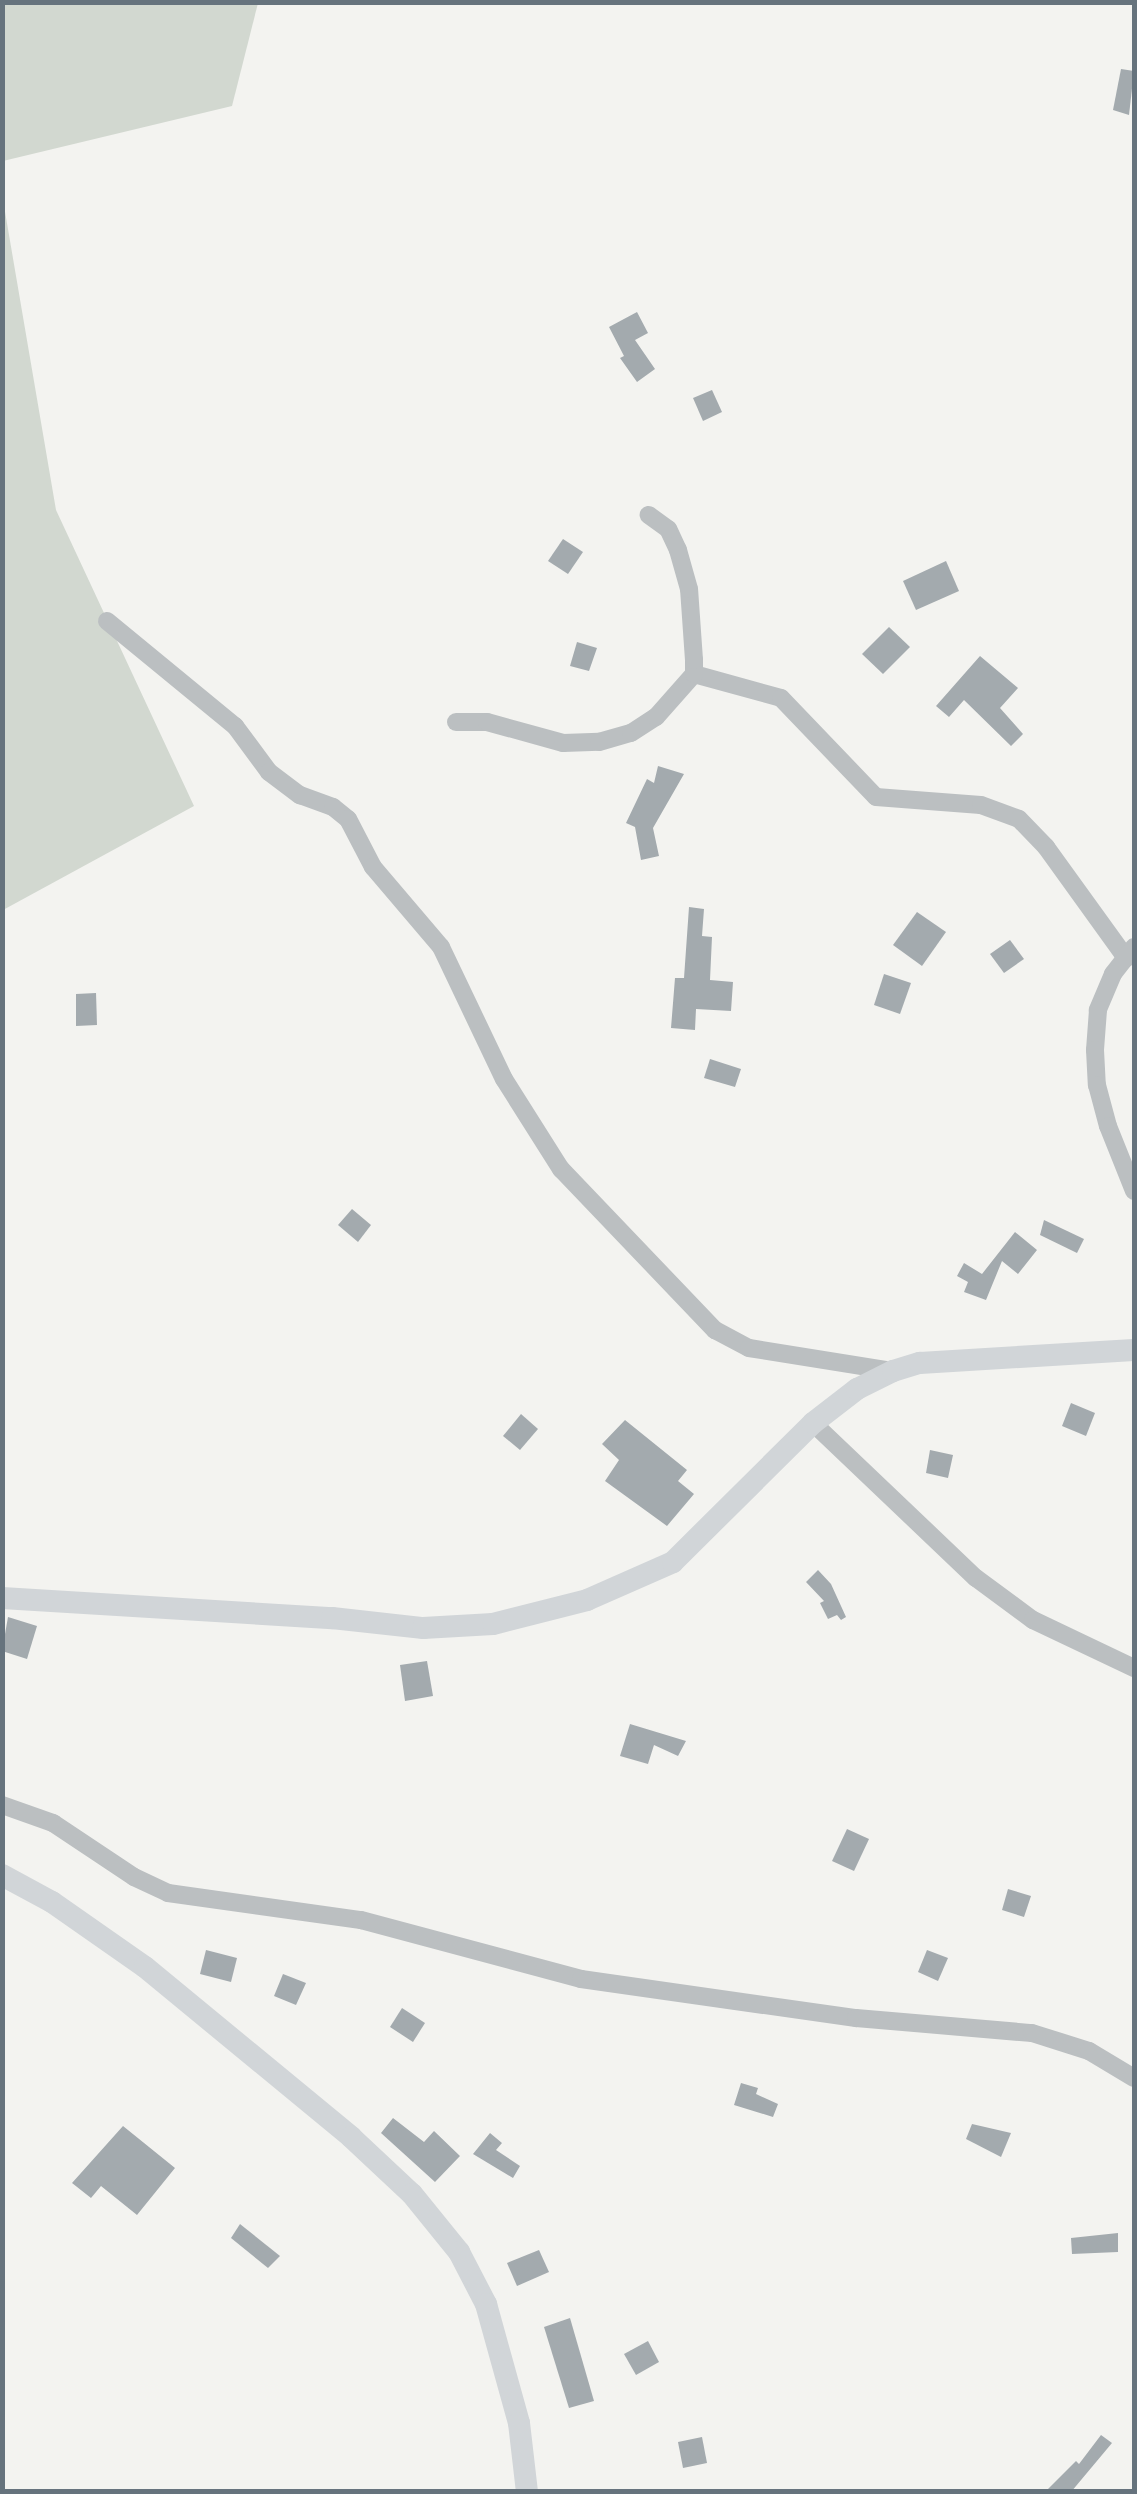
<!DOCTYPE html>
<html>
<head>
<meta charset="utf-8">
<style>
	body { margin:0 }
	#map { position:relative; width:1137px; height:2494px; overflow:hidden; background:#f3f3f0; font-family:Cabin,sans-serif }
	div>[style] { position:absolute }
	.green>* { inset:0; background:#d2d8d0 }
	.building>* { inset:0; background:#a3aaae }
	.minor>* { height:18px; margin:-9px; padding:0 9px; transform-origin:9px; border-radius:9px; background:#bbbfc1 }
	.major>* { height:22px; margin:-11px; padding:0 11px; transform-origin:11px; border-radius:11px; background:#d1d5d8 }
	span { translate:-50% -50%; white-space:nowrap; text-align:center; line-height:1.15; -webkit-text-stroke:10px #fff; paint-order:stroke }
	.frame { position:absolute; inset:0; border:5px solid #66737d; pointer-events:none }
</style>
</head>
<body>
<div id="map">
	<div class="green">
		<i style="clip-path:polygon(2px 3px,3px 2px,258px 3px,232px 106px,3px 161px)"></i>
		<i style="clip-path:polygon(2px 194px,56px 510px,194px 806px,3px 910px)"></i>
	</div>
	<div class="building">
		<i style="clip-path:polygon(1121px 69px,1134px 71px,1129px 115px,1113px 110px)"></i>
		<i style="clip-path:polygon(637px 312px,648px 333px,635px 340px,655px 369px,637px 382px,620px 358px,624px 356px,609px 327px)"></i>
		<i style="clip-path:polygon(712px 390px,722px 412px,703px 421px,693px 398px)"></i>
		<i style="clip-path:polygon(563px 539px,583px 552px,568px 574px,548px 561px)"></i>
		<i style="clip-path:polygon(946px 561px,959px 591px,916px 610px,903px 581px)"></i>
		<i style="clip-path:polygon(889px 627px,910px 647px,883px 674px,862px 654px)"></i>
		<i style="clip-path:polygon(577px 642px,597px 648px,589px 671px,570px 666px)"></i>
		<i style="clip-path:polygon(980px 656px,1018px 688px,1000px 708px,1023px 734px,1011px 746px,964px 700px,949px 717px,936px 706px)"></i>
		<i style="clip-path:polygon(658px 766px,684px 774px,653px 828px,659px 856px,641px 860px,635px 827px,626px 823px,647px 779px,654px 783px)"></i>
		<i style="clip-path:polygon(689px 907px,704px 909px,702px 936px,712px 937px,710px 980px,733px 982px,731px 1011px,696px 1009px,695px 1030px,671px 1028px,675px 978px,684px 978px)"></i>
		<i style="clip-path:polygon(917px 912px,946px 932px,922px 966px,893px 945px)"></i>
		<i style="clip-path:polygon(1010px 940px,1024px 959px,1004px 973px,990px 954px)"></i>
		<i style="clip-path:polygon(884px 974px,911px 983px,900px 1014px,874px 1005px)"></i>
		<i style="clip-path:polygon(96px 993px,97px 1025px,76px 1026px,76px 994px)"></i>
		<i style="clip-path:polygon(710px 1059px,741px 1069px,735px 1087px,704px 1078px)"></i>
		<i style="clip-path:polygon(352px 1209px,371px 1225px,358px 1242px,338px 1225px)"></i>
		<i style="clip-path:polygon(1044px 1220px,1084px 1239px,1077px 1253px,1040px 1235px)"></i>
		<i style="clip-path:polygon(1015px 1232px,1037px 1250px,1018px 1274px,1002px 1261px,986px 1300px,964px 1292px,968px 1282px,957px 1276px,964px 1263px,982px 1274px)"></i>
		<i style="clip-path:polygon(1071px 1403px,1095px 1413px,1086px 1436px,1062px 1426px)"></i>
		<i style="clip-path:polygon(521px 1414px,538px 1429px,520px 1450px,503px 1436px)"></i>
		<i style="clip-path:polygon(625px 1420px,687px 1470px,678px 1481px,694px 1494px,667px 1526px,605px 1481px,619px 1460px,602px 1444px)"></i>
		<i style="clip-path:polygon(930px 1450px,953px 1455px,948px 1478px,926px 1473px)"></i>
		<i style="clip-path:polygon(818px 1570px,831px 1584px,846px 1617px,841px 1620px,837px 1615px,828px 1619px,820px 1603px,824px 1601px,806px 1582px)"></i>
		<i style="clip-path:polygon(8px 1617px,37px 1626px,27px 1659px,2px 1651px)"></i>
		<i style="clip-path:polygon(427px 1661px,433px 1696px,405px 1701px,400px 1665px)"></i>
		<i style="clip-path:polygon(630px 1724px,686px 1741px,678px 1756px,654px 1745px,648px 1764px,620px 1756px)"></i>
		<i style="clip-path:polygon(847px 1829px,869px 1839px,854px 1871px,832px 1861px)"></i>
		<i style="clip-path:polygon(1008px 1889px,1031px 1896px,1024px 1917px,1002px 1910px)"></i>
		<i style="clip-path:polygon(206px 1950px,237px 1958px,231px 1982px,200px 1974px)"></i>
		<i style="clip-path:polygon(927px 1950px,948px 1958px,938px 1981px,918px 1972px)"></i>
		<i style="clip-path:polygon(283px 1974px,306px 1983px,296px 2005px,274px 1996px)"></i>
		<i style="clip-path:polygon(402px 2008px,425px 2023px,413px 2042px,390px 2027px)"></i>
		<i style="clip-path:polygon(741px 2083px,758px 2088px,756px 2094px,778px 2104px,773px 2117px,734px 2105px)"></i>
		<i style="clip-path:polygon(393px 2118px,424px 2142px,434px 2131px,460px 2156px,435px 2182px,381px 2133px)"></i>
		<i style="clip-path:polygon(972px 2124px,1011px 2133px,1001px 2157px,966px 2139px)"></i>
		<i style="clip-path:polygon(123px 2126px,175px 2168px,137px 2215px,101px 2186px,91px 2198px,72px 2183px)"></i>
		<i style="clip-path:polygon(490px 2133px,502px 2143px,496px 2150px,520px 2166px,513px 2178px,473px 2154px)"></i>
		<i style="clip-path:polygon(240px 2224px,280px 2256px,268px 2268px,231px 2238px)"></i>
		<i style="clip-path:polygon(1118px 2233px,1118px 2252px,1072px 2254px,1071px 2238px)"></i>
		<i style="clip-path:polygon(539px 2250px,549px 2272px,517px 2286px,507px 2263px)"></i>
		<i style="clip-path:polygon(570px 2318px,594px 2401px,569px 2408px,544px 2327px)"></i>
		<i style="clip-path:polygon(648px 2341px,659px 2362px,636px 2375px,624px 2354px)"></i>
		<i style="clip-path:polygon(1101px 2435px,1112px 2443px,1071px 2492px,1045px 2492px,1076px 2461px,1079px 2464px)"></i>
		<i style="clip-path:polygon(702px 2437px,707px 2463px,683px 2468px,678px 2442px)"></i>
	</div>
	<div class="minor">
		<i style="left:107px;top:621px;width:166px;rotate:39.4deg"></i>
		<i style="left:235px;top:726px;width:57px;rotate:53.5deg"></i>
		<i style="left:269px;top:772px;width:39px;rotate:37deg"></i>
		<i style="left:300px;top:795px;width:35px;rotate:20deg"></i>
		<i style="left:333px;top:807px;width:19px;rotate:39deg"></i>
		<i style="left:348px;top:819px;width:54px;rotate:62.5deg"></i>
		<i style="left:373px;top:867px;width:105px;rotate:49.6deg"></i>
		<i style="left:441px;top:947px;width:146px;rotate:64.5deg"></i>
		<i style="left:504px;top:1079px;width:107px;rotate:57.7deg"></i>
		<i style="left:561px;top:1169px;width:223px;rotate:46.3deg"></i>
		<i style="left:715px;top:1330px;width:38px;rotate:28deg"></i>
		<i style="left:749px;top:1348px;width:146px;rotate:9.1deg"></i>
		<i style="left:694px;top:674px;width:90px;rotate:15.4deg"></i>
		<i style="left:781px;top:698px;width:137px;rotate:46.2deg"></i>
		<i style="left:876px;top:797px;width:105px;rotate:4.4deg"></i>
		<i style="left:981px;top:805px;width:40px;rotate:20.2deg"></i>
		<i style="left:1019px;top:819px;width:39px;rotate:46deg"></i>
		<i style="left:1046px;top:847px;width:137px;rotate:54.2deg"></i>
		<i style="left:456px;top:722px;width:31px"></i>
		<i style="left:487px;top:722px;width:79px;rotate:15.4deg"></i>
		<i style="left:563px;top:743px;width:36px;rotate:-2deg"></i>
		<i style="left:599px;top:742px;width:33px;rotate:-16deg"></i>
		<i style="left:631px;top:733px;width:30px;rotate:-33deg"></i>
		<i style="left:656px;top:717px;width:57px;rotate:-48.5deg"></i>
		<i style="left:694px;top:674px;width:14px;rotate:-90deg"></i>
		<i style="left:694px;top:660px;width:71px;rotate:-94deg"></i>
		<i style="left:689px;top:589px;width:41px;rotate:-105.8deg"></i>
		<i style="left:678px;top:550px;width:23px;rotate:-115deg"></i>
		<i style="left:668px;top:529px;width:24px;rotate:-144deg"></i>
		<i style="left:1134px;top:947px;width:34px;rotate:128deg"></i>
		<i style="left:1113px;top:974px;width:39px;rotate:113deg"></i>
		<i style="left:1098px;top:1010px;width:40px;rotate:94.3deg"></i>
		<i style="left:1095px;top:1050px;width:35px;rotate:87deg"></i>
		<i style="left:1097px;top:1085px;width:42px;rotate:75deg"></i>
		<i style="left:1108px;top:1126px;width:70px;rotate:68.2deg"></i>
		<i style="left:813px;top:1423px;width:225px;rotate:43.6deg"></i>
		<i style="left:976px;top:1578px;width:71px;rotate:36.4deg"></i>
		<i style="left:1033px;top:1620px;width:112px;rotate:25.4deg"></i>
		<i style="left:2px;top:1805px;width:54px;rotate:19.4deg"></i>
		<i style="left:53px;top:1823px;width:97px;rotate:33.7deg"></i>
		<i style="left:134px;top:1877px;width:38px;rotate:25deg"></i>
		<i style="left:168px;top:1893px;width:195px;rotate:8deg"></i>
		<i style="left:361px;top:1920px;width:228px;rotate:15deg"></i>
		<i style="left:581px;top:1979px;width:278px;rotate:8.1deg"></i>
		<i style="left:856px;top:2018px;width:177px;rotate:4.9deg"></i>
		<i style="left:1032px;top:2033px;width:60px;rotate:17.5deg"></i>
		<i style="left:1089px;top:2051px;width:52px;rotate:31deg"></i>
	</div>
	<div class="major">
		<i style="left:2px;top:1598px;width:331px;rotate:3.5deg"></i>
		<i style="left:332px;top:1618px;width:92px;rotate:6.3deg"></i>
		<i style="left:423px;top:1628px;width:70px;rotate:-3.3deg"></i>
		<i style="left:493px;top:1624px;width:97px;rotate:-14.3deg"></i>
		<i style="left:587px;top:1600px;width:94px;rotate:-23.8deg"></i>
		<i style="left:673px;top:1562px;width:197px;rotate:-44.8deg"></i>
		<i style="left:813px;top:1423px;width:56px;rotate:-37.7deg"></i>
		<i style="left:857px;top:1389px;width:40px;rotate:-26.6deg"></i>
		<i style="left:893px;top:1371px;width:28px;rotate:-17deg"></i>
		<i style="left:920px;top:1363px;width:214px;rotate:-3.5deg"></i>
		<i style="left:2px;top:1875px;width:57px;rotate:28.4deg"></i>
		<i style="left:52px;top:1902px;width:113px;rotate:35deg"></i>
		<i style="left:145px;top:1967px;width:267px;rotate:39.5deg"></i>
		<i style="left:351px;top:2137px;width:83px;rotate:43.1deg"></i>
		<i style="left:412px;top:2194px;width:75px;rotate:51deg"></i>
		<i style="left:459px;top:2252px;width:59px;rotate:62.6deg"></i>
		<i style="left:486px;top:2304px;width:123px;rotate:74.5deg"></i>
		<i style="left:519px;top:2423px;width:69px;rotate:83.4deg"></i>
	</div>
	<div class="frame"></div>
</div>
</body>
</html>
